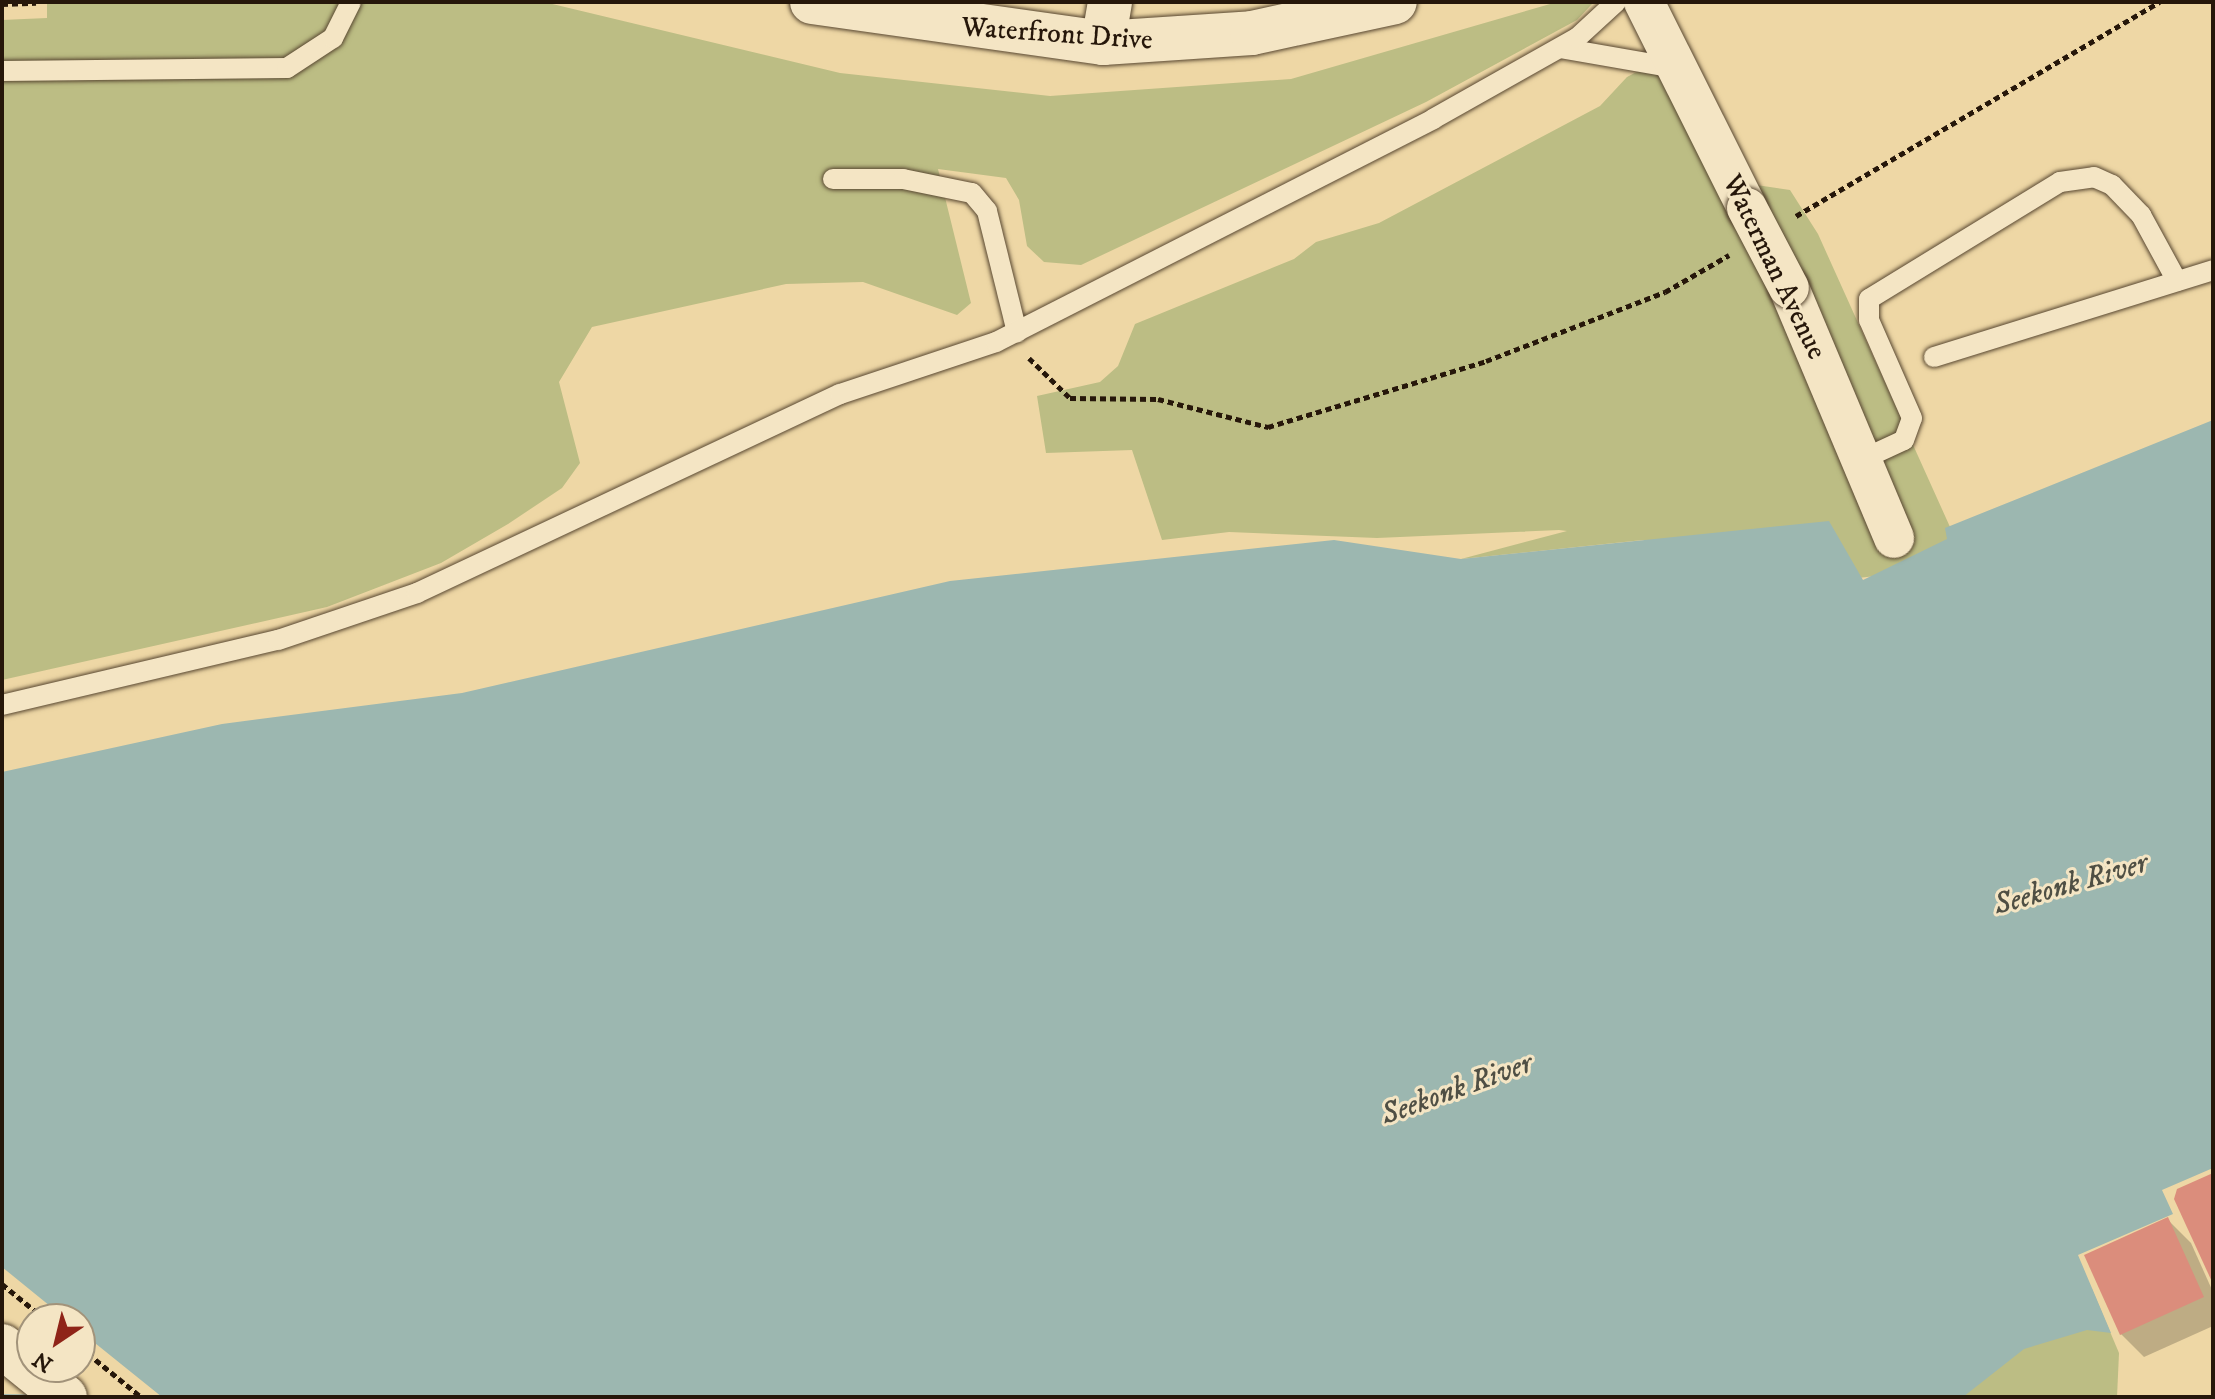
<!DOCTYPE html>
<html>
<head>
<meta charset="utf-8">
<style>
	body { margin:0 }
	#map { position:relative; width:2215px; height:1399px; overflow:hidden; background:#eed7a5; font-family:"IM FELL DW Pica",serif }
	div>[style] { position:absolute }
	.green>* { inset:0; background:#bcbd84 }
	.water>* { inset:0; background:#9cb7b0 }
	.pier>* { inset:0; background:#eed7a5 }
	.shadow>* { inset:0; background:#0003 }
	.building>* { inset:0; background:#db8d7c }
	.path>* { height:5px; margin-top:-2.5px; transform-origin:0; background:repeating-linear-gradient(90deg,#26170a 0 6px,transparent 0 10px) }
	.roads { filter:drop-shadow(0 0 2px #584731) drop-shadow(0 0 2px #584731) }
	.lane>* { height:20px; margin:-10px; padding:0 10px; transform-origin:10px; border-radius:10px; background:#f4e5c4 }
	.street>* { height:40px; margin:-20px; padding:0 20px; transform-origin:20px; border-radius:20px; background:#f4e5c4 }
	.secondary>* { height:44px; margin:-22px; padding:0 22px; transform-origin:22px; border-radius:22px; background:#f4e5c4 }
	.bridges { filter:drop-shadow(0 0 2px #584731) drop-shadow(0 0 2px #584731) }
	.street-bridge>* { height:40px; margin:-20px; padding:0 20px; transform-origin:20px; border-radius:20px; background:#f4e5c4 }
	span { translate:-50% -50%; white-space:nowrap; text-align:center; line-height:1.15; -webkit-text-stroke:6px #f4e5c4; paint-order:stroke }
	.street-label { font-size:28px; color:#26170a }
	.water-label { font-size:30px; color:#4f4f44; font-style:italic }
	.frame { position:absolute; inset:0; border:4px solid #26170a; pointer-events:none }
	.north { position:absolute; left:16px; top:1303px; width:80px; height:80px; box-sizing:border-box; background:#f4e5c4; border:2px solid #a2937a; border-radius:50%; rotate:215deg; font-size:22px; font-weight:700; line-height:32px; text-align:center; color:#26170a }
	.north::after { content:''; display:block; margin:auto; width:28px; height:36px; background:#8f2418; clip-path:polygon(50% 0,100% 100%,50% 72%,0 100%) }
</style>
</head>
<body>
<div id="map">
	<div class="green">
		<i style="clip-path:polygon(47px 2px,544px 2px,840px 73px,1050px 96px,1291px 79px,1557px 2px,1592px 4px,1577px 20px,1426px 102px,1081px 265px,1044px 262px,1027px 246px,1019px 200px,1006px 178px,938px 169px,971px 303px,957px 315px,863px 282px,786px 284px,592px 327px,559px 382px,580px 463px,562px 488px,508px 524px,441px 563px,327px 607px,2px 680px,2px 20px,47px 18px)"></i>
		<i style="clip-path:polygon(1680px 49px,1743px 183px,1790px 190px,1818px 234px,1955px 538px,1911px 572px,1858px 578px,1643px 540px,1461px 559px,1567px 531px,1559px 530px,1377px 538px,1229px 532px,1162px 540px,1132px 450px,1046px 453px,1037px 396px,1100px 382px,1118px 366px,1135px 324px,1294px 259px,1316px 242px,1379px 223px,1600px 106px,1627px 77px)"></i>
		<i style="clip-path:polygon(2092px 1289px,2119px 1353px,2117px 1397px,1889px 1397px)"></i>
	</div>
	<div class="water">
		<i style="clip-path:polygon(evenodd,2213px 420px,2213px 1168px,2162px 1190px,2173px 1214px,2078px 1255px,2111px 1333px,2087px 1330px,2024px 1349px,1963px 1397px,2px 1397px,2px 772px,222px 724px,462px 693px,950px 581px,1334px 540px,1461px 559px,1829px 521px,1863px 580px,1947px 539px,1945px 528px,2213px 420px,32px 1319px,80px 1319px,80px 1367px,32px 1367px,32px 1319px)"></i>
	</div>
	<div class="pier">
		<i style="clip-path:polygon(2px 1267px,66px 1319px,32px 1319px,32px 1367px,80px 1367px,80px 1331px,162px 1397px,2px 1394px)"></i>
	</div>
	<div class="shadow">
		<i style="clip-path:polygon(2168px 1220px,2191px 1243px,2213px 1292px,2213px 1326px,2144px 1357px,2121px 1334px)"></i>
	</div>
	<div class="building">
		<i style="clip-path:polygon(2213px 1173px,2213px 1284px,2174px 1199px,2177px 1189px)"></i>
		<i style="clip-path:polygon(2168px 1217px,2204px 1297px,2120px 1335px,2084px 1255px)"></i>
	</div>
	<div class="path">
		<i style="left:2px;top:4px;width:34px;rotate:-2deg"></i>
		<i style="left:1796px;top:216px;width:422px;rotate:-30.5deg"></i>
		<i style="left:1029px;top:358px;width:57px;rotate:44.3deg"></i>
		<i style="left:1070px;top:398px;width:88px;rotate:0.7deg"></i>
		<i style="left:1158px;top:399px;width:114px;rotate:14.3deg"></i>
		<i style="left:1268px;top:427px;width:228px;rotate:-16.8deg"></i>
		<i style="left:1486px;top:361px;width:192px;rotate:-21.1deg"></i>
		<i style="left:1665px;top:292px;width:74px;rotate:-30deg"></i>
		<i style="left:2px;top:1284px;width:55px;rotate:39.1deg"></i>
		<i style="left:80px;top:1347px;width:79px;rotate:39.3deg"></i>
	</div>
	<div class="roads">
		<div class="lane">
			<i style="left:1561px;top:48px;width:117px;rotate:9.9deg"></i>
			<i style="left:2px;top:71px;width:285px;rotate:-0.6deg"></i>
			<i style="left:287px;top:68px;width:55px;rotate:-33.1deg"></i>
			<i style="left:333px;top:38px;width:40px;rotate:-63.4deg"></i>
			<i style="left:833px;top:179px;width:70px"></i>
			<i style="left:903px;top:179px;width:70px;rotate:11.5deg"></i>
			<i style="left:972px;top:193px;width:23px;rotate:50deg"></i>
			<i style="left:987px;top:211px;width:125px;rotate:76.1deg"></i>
			<i style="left:1934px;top:357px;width:292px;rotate:-17.3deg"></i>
			<i style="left:1861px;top:460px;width:47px;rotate:-24.9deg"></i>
			<i style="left:1904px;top:440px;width:23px;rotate:-70deg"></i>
			<i style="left:1912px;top:418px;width:107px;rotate:-113.7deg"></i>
			<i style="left:1869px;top:320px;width:21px;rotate:-90deg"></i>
			<i style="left:1869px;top:299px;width:224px;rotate:-31.5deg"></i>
			<i style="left:2060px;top:182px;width:34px;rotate:-8deg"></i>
			<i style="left:2094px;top:177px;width:20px;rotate:24deg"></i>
			<i style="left:2112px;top:185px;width:42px;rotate:46deg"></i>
			<i style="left:2141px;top:215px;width:75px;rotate:61.4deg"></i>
			<i style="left:2px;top:705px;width:284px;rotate:-13.3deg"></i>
			<i style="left:278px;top:640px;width:147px;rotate:-18.7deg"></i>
			<i style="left:417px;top:593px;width:467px;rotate:-25.2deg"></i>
			<i style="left:840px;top:394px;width:164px;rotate:-18.4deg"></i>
			<i style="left:996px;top:342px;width:491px;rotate:-27deg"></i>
			<i style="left:1433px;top:119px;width:165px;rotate:-29.4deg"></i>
			<i style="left:1577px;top:38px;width:53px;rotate:-42.7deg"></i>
		</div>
		<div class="street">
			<i style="left:1644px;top:2px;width:230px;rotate:63.4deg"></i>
			<i style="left:1789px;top:288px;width:271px;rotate:67.2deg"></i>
		</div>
		<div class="secondary">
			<i style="left:812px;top:2px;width:294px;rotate:8deg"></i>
			<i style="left:1103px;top:43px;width:149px;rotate:-3.8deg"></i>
			<i style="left:1252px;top:33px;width:146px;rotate:-12.2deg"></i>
			<i style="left:1103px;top:43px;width:42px;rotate:-80.3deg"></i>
			<i style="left:2px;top:1346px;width:81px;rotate:39deg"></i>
		</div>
	</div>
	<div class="bridges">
		<div class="street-bridge">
			<i style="left:1747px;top:208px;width:90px;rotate:62.3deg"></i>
		</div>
	</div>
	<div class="street-label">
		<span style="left:1057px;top:34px;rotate:4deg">Waterfront Drive</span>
		<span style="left:1774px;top:267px;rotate:64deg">Waterman Avenue</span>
	</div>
	<div class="water-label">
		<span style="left:2071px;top:885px;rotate:-16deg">Seekonk River</span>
		<span style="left:1457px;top:1090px;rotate:-20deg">Seekonk River</span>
	</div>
	<div class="frame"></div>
	<div class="north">N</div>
</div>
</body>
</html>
